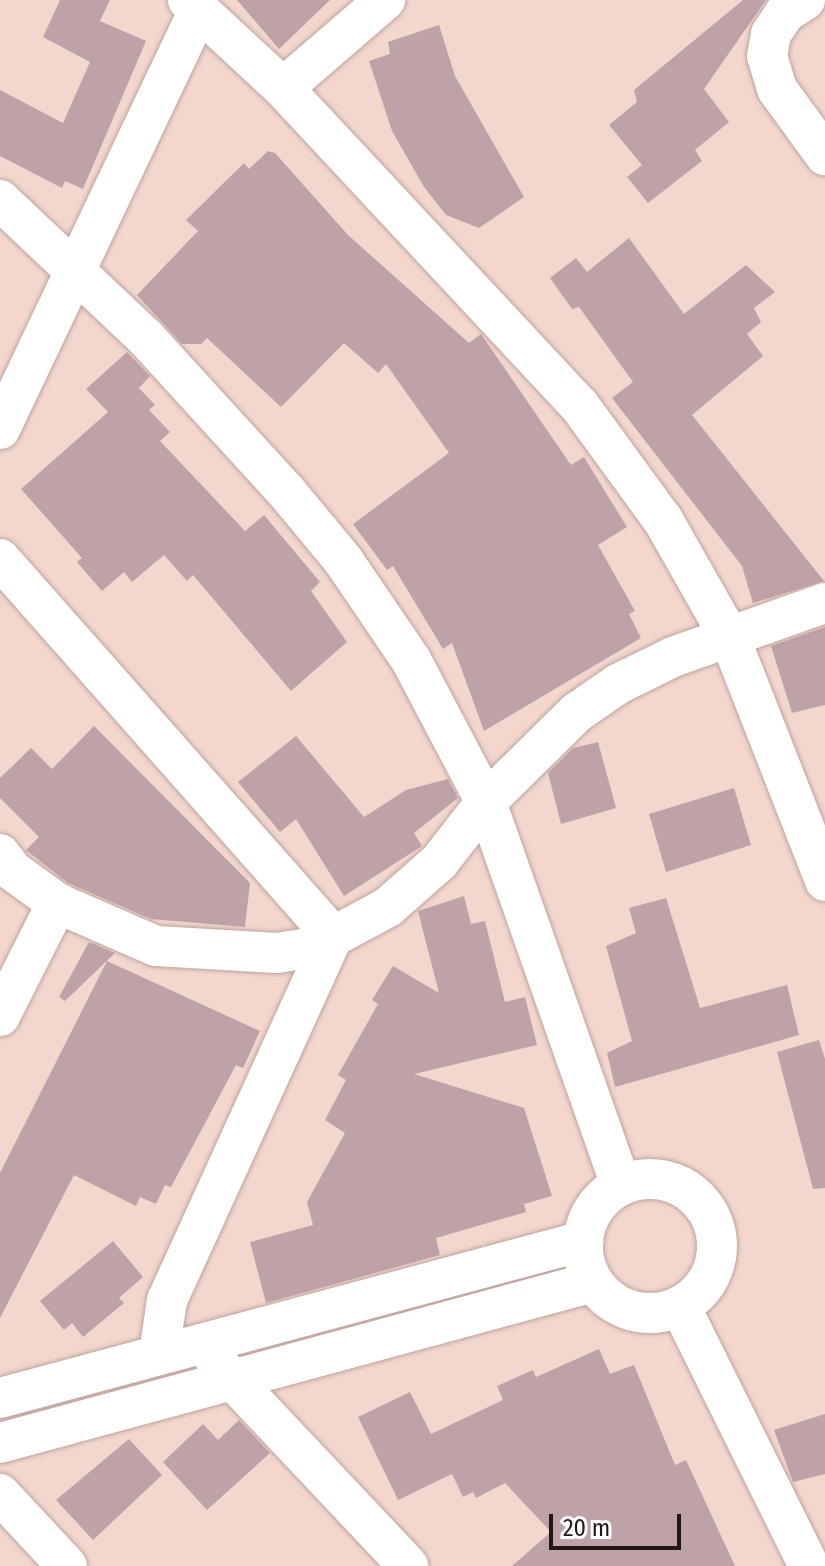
<!DOCTYPE html>
<html>
<head>
<meta charset="utf-8">
<style>
	body { margin:0 }
	#map { position:relative; width:825px; height:1566px; overflow:hidden; background:#f3d7cf; font-family:"Fira Sans Condensed",sans-serif }
	div>[style] { position:absolute }
	.building>* { inset:0; background:#bda2a7 }
	.roads { filter:drop-shadow(0 0 2px #bfa49d) drop-shadow(0 0 2px #bfa49d) }
	.minor>* { height:40px; margin:-20px; padding:0 20px; transform-origin:20px; border-radius:20px; background:#fff }
	.minor>.ring { margin:-20px; padding:0; box-sizing:content-box; background:none; border:40px solid #fff; border-radius:50% }
	span { translate:-50% -50%; white-space:nowrap; text-align:center; line-height:1.15; -webkit-text-stroke:6px #fff; paint-order:stroke }
	.scale { position:absolute; left:549px; top:1514px; width:132px; height:36px; box-sizing:border-box; border:4px solid #211815; border-top:0; padding-left:10px; font-size:24px; line-height:28px; white-space:nowrap; color:#211815; -webkit-text-stroke:6px #fff; paint-order:stroke }
</style>
</head>
<body>
<div id="map">
	<div class="building">
		<i style="clip-path:polygon(60px 0,110px 0,100px 21px,146px 41px,83px 189px,65px 181px,62px 188px,0 156px,0 90px,63px 123px,90px 62px,43px 37px)"></i>
		<i style="clip-path:polygon(237px 0,330px 0,279px 49px)"></i>
		<i style="clip-path:polygon(743px 0,766px 0,704px 89px,729px 122px,695px 150px,702px 161px,648px 203px,627px 177px,642px 165px,609px 125px,637px 102px,634px 90px)"></i>
		<i style="clip-path:polygon(439px 25px,455px 76px,524px 197px,479px 228px,446px 215px,424px 187px,392px 131px,369px 61px,390px 54px,388px 42px)"></i>
		<i style="clip-path:polygon(268px 151px,275px 153px,348px 235px,469px 343px,481px 334px,571px 465px,584px 457px,627px 527px,598px 545px,635px 611px,629px 614px,641px 638px,484px 731px,452px 643px,443px 649px,393px 566px,387px 570px,353px 524px,449px 453px,386px 364px,378px 373px,344px 343px,281px 407px,207px 338px,201px 344px,182px 344px,137px 295px,198px 231px,186px 220px,244px 163px,249px 169px)"></i>
		<i style="clip-path:polygon(629px 238px,684px 314px,746px 265px,775px 292px,754px 308px,761px 322px,747px 334px,763px 356px,692px 415px,824px 581px,753px 603px,742px 566px,612px 398px,633px 382px,579px 307px,572px 309px,550px 278px,576px 258px,587px 272px)"></i>
		<i style="clip-path:polygon(127px 352px,150px 376px,139px 388px,155px 405px,149px 410px,170px 432px,160px 441px,245px 531px,264px 515px,320px 582px,311px 591px,347px 642px,291px 691px,193px 575px,187px 581px,164px 555px,132px 582px,124px 572px,102px 591px,77px 562px,82px 558px,21px 489px,108px 412px,86px 389px)"></i>
		<i style="clip-path:polygon(825px 627px,825px 705px,792px 713px,771px 646px)"></i>
		<i style="clip-path:polygon(94px 726px,250px 883px,245px 927px,151px 919px,68px 883px,26px 850px,39px 837px,0 798px,0 778px,31px 748px,52px 769px)"></i>
		<i style="clip-path:polygon(296px 736px,364px 817px,406px 790px,448px 779px,458px 798px,414px 833px,422px 846px,344px 896px,296px 819px,280px 832px,238px 782px)"></i>
		<i style="clip-path:polygon(598px 742px,616px 808px,561px 824px,548px 773px,573px 748px)"></i>
		<i style="clip-path:polygon(734px 788px,751px 845px,666px 872px,649px 814px)"></i>
		<i style="clip-path:polygon(464px 896px,471px 924px,485px 921px,505px 1002px,525px 997px,537px 1045px,414px 1074px,524px 1108px,552px 1196px,524px 1204px,526px 1212px,436px 1238px,440px 1255px,266px 1303px,250px 1242px,313px 1225px,307px 1202px,345px 1133px,325px 1120px,346px 1080px,338px 1075px,378px 1004px,372px 1000px,393px 966px,439px 993px,418px 911px)"></i>
		<i style="clip-path:polygon(666px 898px,700px 1008px,787px 985px,799px 1035px,615px 1087px,607px 1053px,632px 1041px,606px 946px,636px 933px,629px 908px)"></i>
		<i style="clip-path:polygon(89px 942px,115px 953px,65px 1001px,59px 997px)"></i>
		<i style="clip-path:polygon(107px 961px,260px 1031px,243px 1068px,236px 1065px,171px 1187px,165px 1185px,156px 1204px,140px 1197px,136px 1206px,74px 1175px,0 1318px,0 1173px)"></i>
		<i style="clip-path:polygon(819px 1040px,825px 1059px,825px 1188px,813px 1189px,777px 1052px)"></i>
		<i style="clip-path:polygon(113px 1241px,143px 1277px,119px 1298px,124px 1303px,83px 1337px,72px 1323px,64px 1330px,40px 1301px)"></i>
		<i style="clip-path:polygon(599px 1349px,610px 1374px,634px 1365px,675px 1465px,686px 1460px,735px 1566px,512px 1566px,551px 1532px,505px 1483px,476px 1498px,473px 1492px,463px 1497px,452px 1474px,398px 1500px,358px 1417px,410px 1392px,431px 1434px,503px 1400px,497px 1386px,533px 1370px,536px 1377px)"></i>
		<i style="clip-path:polygon(825px 1414px,825px 1474px,793px 1482px,774px 1430px)"></i>
		<i style="clip-path:polygon(239px 1420px,270px 1453px,207px 1510px,163px 1462px,203px 1424px,218px 1440px)"></i>
		<i style="clip-path:polygon(129px 1439px,162px 1475px,93px 1540px,56px 1500px)"></i>
	</div>
	<div class="roads">
		<div class="minor">
			<i style="left:188px;top:0;width:129px;rotate:42.8deg"></i>
			<i style="left:283px;top:88px;width:434px;rotate:47deg"></i>
			<i style="left:579px;top:405px;width:142px;rotate:53.9deg"></i>
			<i style="left:663px;top:520px;width:136px;rotate:60.4deg"></i>
			<i style="left:730px;top:638px;width:261px;rotate:68.6deg"></i>
			<i style="left:805px;top:0;width:24px;rotate:147deg"></i>
			<i style="left:785px;top:13px;width:25px;rotate:124deg"></i>
			<i style="left:771px;top:34px;width:22px;rotate:100deg"></i>
			<i style="left:767px;top:56px;width:34px;rotate:73deg"></i>
			<i style="left:777px;top:89px;width:82px;rotate:54deg"></i>
			<i style="left:283px;top:88px;width:135px;rotate:-40.8deg"></i>
			<i style="left:0;top:200px;width:201px;rotate:43.4deg"></i>
			<i style="left:146px;top:338px;width:206px;rotate:47.6deg"></i>
			<i style="left:285px;top:490px;width:91px;rotate:50.4deg"></i>
			<i style="left:343px;top:560px;width:121px;rotate:55.8deg"></i>
			<i style="left:411px;top:660px;width:161px;rotate:62.2deg"></i>
			<i style="left:486px;top:802px;width:406px;rotate:70.6deg"></i>
			<i style="left:0;top:429px;width:464px;rotate:-64.6deg"></i>
			<i style="left:0;top:559px;width:503px;rotate:48.55deg"></i>
			<i style="left:333px;top:936px;width:400px;rotate:114.5deg"></i>
			<i style="left:167px;top:1300px;width:55px;rotate:98.4deg"></i>
			<i style="left:0;top:854px;width:21px;rotate:53deg"></i>
			<i style="left:13px;top:871px;width:54px;rotate:36deg"></i>
			<i style="left:57px;top:903px;width:108px;rotate:23.5deg"></i>
			<i style="left:156px;top:946px;width:121px;rotate:3.3deg"></i>
			<i style="left:277px;top:953px;width:37px;rotate:-9deg"></i>
			<i style="left:314px;top:947px;width:84px;rotate:-28.4deg"></i>
			<i style="left:388px;top:907px;width:68px;rotate:-41.4deg"></i>
			<i style="left:439px;top:862px;width:76px;rotate:-51.9deg"></i>
			<i style="left:486px;top:802px;width:127px;rotate:-44.7deg"></i>
			<i style="left:576px;top:713px;width:51px;rotate:-34.6deg"></i>
			<i style="left:618px;top:684px;width:61px;rotate:-26.1deg"></i>
			<i style="left:673px;top:657px;width:161px;rotate:-19.6deg"></i>
			<i style="left:0;top:1016px;width:127px;rotate:-63.2deg"></i>
			<i class="ring" style="left:583px;top:1179px;width:94px;height:94px"></i>
			<i style="left:680px;top:1306px;width:290px;rotate:63.6deg"></i>
			<i style="left:216px;top:1362px;width:280px;rotate:46.7deg"></i>
			<i style="left:0;top:1398px;width:604px;rotate:-15.07deg"></i>
			<i style="left:0;top:1443px;width:614px;rotate:-15.19deg"></i>
			<i style="left:0;top:1494px;width:98px;rotate:47.1deg"></i>
		</div>
	</div>
	<div class="scale">20 m</div>
</div>
</body>
</html>
